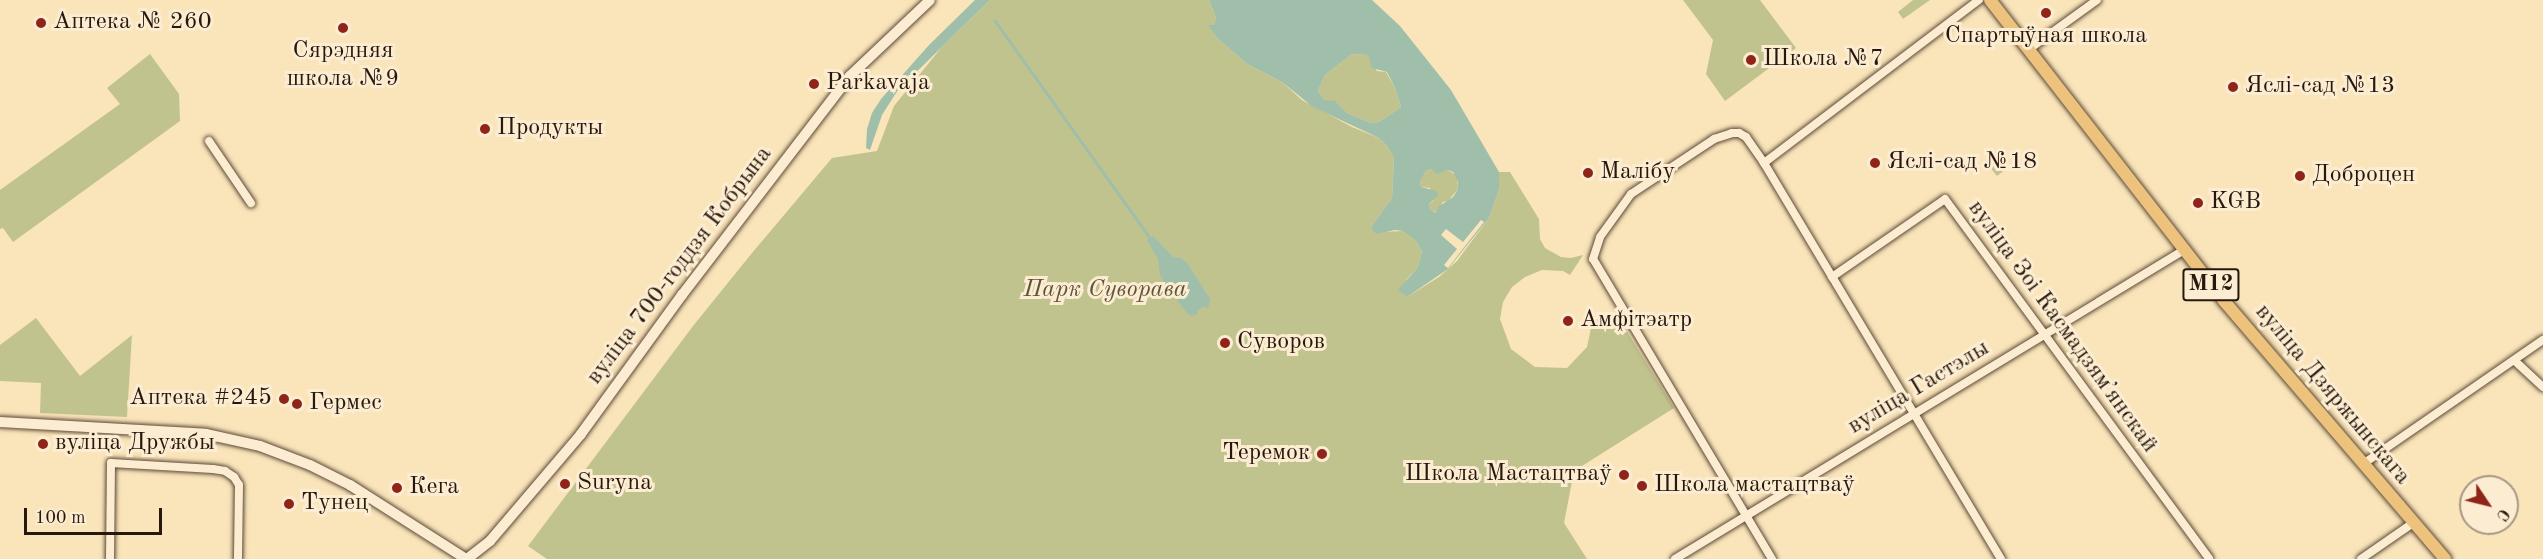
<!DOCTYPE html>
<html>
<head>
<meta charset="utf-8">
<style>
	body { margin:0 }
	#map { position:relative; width:2543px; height:559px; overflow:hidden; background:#fae4ba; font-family:"Old Standard TT",serif }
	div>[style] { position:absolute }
	.green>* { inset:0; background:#c1c38e }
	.water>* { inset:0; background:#9fbfaa }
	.pier>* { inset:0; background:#fae4ba }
	.stream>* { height:3px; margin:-1.5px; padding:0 1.5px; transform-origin:1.5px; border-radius:1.5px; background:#9fbfaa }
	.roads { filter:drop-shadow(0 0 2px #5c4b38) drop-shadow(0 0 2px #5c4b38) }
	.street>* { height:8px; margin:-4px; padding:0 4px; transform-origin:4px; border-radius:4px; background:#fcedd2 }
	.secondary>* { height:10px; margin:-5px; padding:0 5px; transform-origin:5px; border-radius:5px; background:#fcedd2 }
	.primary>* { height:12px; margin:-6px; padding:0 6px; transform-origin:6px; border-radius:6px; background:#edc27d }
	.dots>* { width:16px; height:16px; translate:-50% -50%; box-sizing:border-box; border:3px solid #fcedd2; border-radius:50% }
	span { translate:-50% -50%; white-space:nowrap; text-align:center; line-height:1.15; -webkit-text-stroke:6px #fcedd2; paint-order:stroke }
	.shield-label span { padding:2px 4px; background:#fcedd2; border:2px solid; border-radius:4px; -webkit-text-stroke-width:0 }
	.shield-label { font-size:22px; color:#27180d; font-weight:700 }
	.poi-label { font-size:24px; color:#27180d }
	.left { translate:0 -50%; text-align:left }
	.right { translate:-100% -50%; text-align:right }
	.street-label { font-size:24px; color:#27180d }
	.park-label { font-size:24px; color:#5d543a; font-style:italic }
	.north { position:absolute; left:2459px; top:475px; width:60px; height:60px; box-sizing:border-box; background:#fcedd2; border:2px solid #a79883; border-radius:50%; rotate:125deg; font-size:16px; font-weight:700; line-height:24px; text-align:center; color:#27180d }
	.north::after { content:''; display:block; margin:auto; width:21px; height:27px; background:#8f2418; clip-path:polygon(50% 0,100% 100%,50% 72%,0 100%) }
	.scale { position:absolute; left:24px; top:508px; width:138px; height:27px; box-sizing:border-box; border:3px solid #27180d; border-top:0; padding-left:8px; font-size:18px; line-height:21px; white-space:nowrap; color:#27180d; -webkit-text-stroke:4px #fcedd2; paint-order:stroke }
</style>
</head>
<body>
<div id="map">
	<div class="green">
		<i style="clip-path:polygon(990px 0,1209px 0,1216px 18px,1216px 24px,1209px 25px,1218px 39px,1247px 64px,1282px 82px,1302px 100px,1352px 127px,1379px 138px,1387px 146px,1394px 158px,1392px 198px,1371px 227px,1381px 232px,1403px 231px,1416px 241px,1422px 252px,1418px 267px,1406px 280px,1407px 297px,1439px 277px,1457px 261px,1489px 218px,1499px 190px,1499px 172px,1510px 172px,1539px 219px,1540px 239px,1545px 248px,1561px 257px,1571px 258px,1583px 255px,1570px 275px,1563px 271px,1542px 270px,1525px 277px,1512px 287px,1503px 302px,1500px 319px,1511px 349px,1535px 367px,1567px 368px,1587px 347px,1593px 319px,1621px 322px,1674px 408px,1574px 471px,1564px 523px,1587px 559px,547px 559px,528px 546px,693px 326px,752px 253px,832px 158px,877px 151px,894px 106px,941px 48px)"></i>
		<i style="clip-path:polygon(1683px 0,1760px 0,1796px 48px,1725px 101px,1706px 74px,1713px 40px)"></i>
		<i style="clip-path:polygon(1913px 0,1930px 0,1903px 19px,1898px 12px)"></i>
		<i style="clip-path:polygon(150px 54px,179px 94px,180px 121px,13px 242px,3px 228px,0 229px,0 190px,120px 104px,107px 88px)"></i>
		<i style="clip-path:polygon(1352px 54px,1368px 55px,1377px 71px,1386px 72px,1395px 88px,1401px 107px,1379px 122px,1371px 123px,1347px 113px,1325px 100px,1318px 91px,1325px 75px)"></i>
		<i style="clip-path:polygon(1996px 153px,2007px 168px,1997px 176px,1985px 161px)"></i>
		<i style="clip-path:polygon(1431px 169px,1441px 172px,1448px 170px,1457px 176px,1458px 189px,1448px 201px,1443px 202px,1437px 213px,1431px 210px,1429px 204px,1433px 201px,1430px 188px,1421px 187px,1420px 182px,1426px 171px)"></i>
		<i style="clip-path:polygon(36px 318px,80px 376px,132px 335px,127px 417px,40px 413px,41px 383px,0 381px,0 345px)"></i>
	</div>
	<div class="water">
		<i style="clip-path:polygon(975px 0,990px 0,898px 90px,882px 115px,870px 150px,866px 148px,867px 129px,872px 113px,881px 99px,929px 45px)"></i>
		<i style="clip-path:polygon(evenodd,1209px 0,1372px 0,1400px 26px,1451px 90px,1499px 172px,1499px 190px,1489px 218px,1448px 269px,1407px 297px,1398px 290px,1418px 267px,1422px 252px,1416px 241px,1403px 231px,1395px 230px,1376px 234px,1371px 227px,1392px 198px,1394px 158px,1387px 146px,1379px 138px,1313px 107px,1282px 82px,1247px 64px,1218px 39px,1208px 25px,1215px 24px,1216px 18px,1209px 0,1352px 54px,1368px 55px,1372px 68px,1387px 72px,1395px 88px,1401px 107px,1379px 122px,1371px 123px,1347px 113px,1335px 101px,1325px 100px,1318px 91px,1325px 75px,1352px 54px,1209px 0,1431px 169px,1437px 174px,1448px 170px,1453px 172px,1458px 182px,1458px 189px,1453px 197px,1438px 207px,1436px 213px,1431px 210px,1429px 204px,1438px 195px,1437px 191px,1421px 187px,1420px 182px,1426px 171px,1431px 169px)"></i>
		<i style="clip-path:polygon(1153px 236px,1173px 257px,1181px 258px,1188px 264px,1210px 299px,1209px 306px,1206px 309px,1204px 306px,1197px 311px,1198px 314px,1191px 316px,1185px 311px,1164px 282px,1160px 275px,1158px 259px,1147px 240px)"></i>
	</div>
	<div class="pier">
		<i style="clip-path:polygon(1481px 220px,1484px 222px,1448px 268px,1444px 265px,1457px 249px,1441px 235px,1446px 229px,1463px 242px)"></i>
	</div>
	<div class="stream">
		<i style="left:995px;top:21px;width:267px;rotate:54.5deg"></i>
	</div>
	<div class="roads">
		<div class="street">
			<i style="left:2028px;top:50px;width:85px;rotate:-35.9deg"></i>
			<i style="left:209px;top:141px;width:75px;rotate:55.9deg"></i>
			<i style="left:1764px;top:163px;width:270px;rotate:-37.2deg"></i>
			<i style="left:1832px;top:277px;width:137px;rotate:-34.6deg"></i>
			<i style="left:1945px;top:199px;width:446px;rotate:53.7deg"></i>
			<i style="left:2515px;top:361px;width:38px;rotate:43deg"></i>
			<i style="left:2363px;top:464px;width:219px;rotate:-34.6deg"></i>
			<i style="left:110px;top:559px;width:96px;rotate:-89.4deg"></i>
			<i style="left:111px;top:463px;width:102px;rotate:3.4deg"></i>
			<i style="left:213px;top:469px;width:12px;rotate:9deg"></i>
			<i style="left:225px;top:471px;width:11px;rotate:34deg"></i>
			<i style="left:234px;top:477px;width:9px;rotate:58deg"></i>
			<i style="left:239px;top:485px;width:74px;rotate:90.8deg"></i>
			<i style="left:1675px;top:559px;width:595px;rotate:-31.26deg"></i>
			<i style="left:1772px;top:559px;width:349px;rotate:-120.8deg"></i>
			<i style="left:1593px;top:259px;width:23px;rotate:-72deg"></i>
			<i style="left:1600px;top:237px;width:53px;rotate:-54.2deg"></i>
			<i style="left:1631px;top:194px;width:100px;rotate:-33.5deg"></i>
			<i style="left:1714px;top:139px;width:19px;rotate:-18deg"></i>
			<i style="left:1732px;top:133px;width:7px"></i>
			<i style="left:1739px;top:133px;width:8px;rotate:30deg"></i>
			<i style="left:1746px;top:137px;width:32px;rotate:55deg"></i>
			<i style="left:1764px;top:163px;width:462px;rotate:59.1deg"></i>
			<i style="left:2361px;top:559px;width:63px;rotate:-34.7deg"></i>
		</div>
		<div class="secondary">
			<i style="left:0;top:422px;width:206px;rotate:3.3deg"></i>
			<i style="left:206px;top:434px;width:55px;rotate:12.5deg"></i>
			<i style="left:260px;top:446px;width:53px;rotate:20.8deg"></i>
			<i style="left:310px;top:465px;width:45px;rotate:26.6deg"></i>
			<i style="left:350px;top:485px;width:138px;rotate:32.5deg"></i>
			<i style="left:467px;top:559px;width:29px;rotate:-38deg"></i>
			<i style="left:490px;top:541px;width:140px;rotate:-49.6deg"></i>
			<i style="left:581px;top:434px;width:172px;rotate:-54deg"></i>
			<i style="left:682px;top:295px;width:276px;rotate:-52.5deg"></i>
			<i style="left:850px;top:76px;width:110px;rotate:-43.5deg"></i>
		</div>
		<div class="primary">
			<i style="left:1990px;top:0;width:381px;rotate:52.1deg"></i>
			<i style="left:2224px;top:301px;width:340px;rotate:49.4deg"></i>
		</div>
	</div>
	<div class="dots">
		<i style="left:2046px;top:13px;background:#8f2418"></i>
		<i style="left:41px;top:23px;background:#8f2418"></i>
		<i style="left:343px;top:28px;background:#8f2418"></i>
		<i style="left:1751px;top:60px;background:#8f2418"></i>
		<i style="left:814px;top:84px;background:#8f2418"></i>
		<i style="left:2233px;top:87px;background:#8f2418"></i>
		<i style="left:485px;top:129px;background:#8f2418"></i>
		<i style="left:1875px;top:163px;background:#8f2418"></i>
		<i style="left:1588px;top:173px;background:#8f2418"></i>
		<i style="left:2300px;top:176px;background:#8f2418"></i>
		<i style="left:2198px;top:203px;background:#8f2418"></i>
		<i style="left:1568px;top:321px;background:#8f2418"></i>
		<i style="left:1225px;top:343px;background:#8f2418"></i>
		<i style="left:284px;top:399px;background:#8f2418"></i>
		<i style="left:297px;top:404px;background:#8f2418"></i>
		<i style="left:43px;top:444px;background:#8f2418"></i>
		<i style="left:1322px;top:454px;background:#8f2418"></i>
		<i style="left:1624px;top:475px;background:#8f2418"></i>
		<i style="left:565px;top:484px;background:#8f2418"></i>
		<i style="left:1642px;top:486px;background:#8f2418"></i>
		<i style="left:397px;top:488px;background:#8f2418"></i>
		<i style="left:289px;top:504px;background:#8f2418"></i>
	</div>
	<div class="shield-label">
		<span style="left:2211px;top:285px">М12</span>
	</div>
	<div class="poi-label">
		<span class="left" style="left:53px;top:23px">Аптека № 260</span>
		<span style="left:2046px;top:37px">Спартыўная школа</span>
		<span style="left:343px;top:66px">Сярэдняя<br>школа №9</span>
		<span class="left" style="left:1763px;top:60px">Школа №7</span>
		<span class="left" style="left:826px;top:84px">Parkavaja</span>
		<span class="left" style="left:2245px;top:87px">Яслі-сад №13</span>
		<span class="left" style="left:497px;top:129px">Продукты</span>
		<span class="left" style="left:1887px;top:163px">Яслі-сад №18</span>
		<span class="left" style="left:1600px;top:173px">Малібу</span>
		<span class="left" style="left:2312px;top:176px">Доброцен</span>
		<span class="left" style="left:2210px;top:203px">KGB</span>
		<span class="left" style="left:1580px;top:321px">Амфітэатр</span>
		<span class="left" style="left:1237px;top:343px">Суворов</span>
		<span class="right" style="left:272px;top:399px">Аптека #245</span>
		<span class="left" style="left:309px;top:404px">Гермес</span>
		<span class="left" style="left:55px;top:444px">вуліца Дружбы</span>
		<span class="right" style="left:1310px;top:454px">Теремок</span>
		<span class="right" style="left:1612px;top:475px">Школа Мастацтваў</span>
		<span class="left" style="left:577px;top:484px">Suryna</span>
		<span class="left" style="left:1654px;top:486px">Школа мастацтваў</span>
		<span class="left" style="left:409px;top:488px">Кега</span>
		<span class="left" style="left:301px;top:504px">Тунец</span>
	</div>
	<div class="street-label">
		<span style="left:680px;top:266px;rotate:-53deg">вуліца 700-годдзя Кобрына</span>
		<span style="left:2062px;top:327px;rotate:54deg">вуліца Зоі Касмадзямʼянскай</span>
		<span style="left:1919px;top:388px;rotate:-31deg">вуліца Гастэлы</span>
		<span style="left:2332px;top:395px;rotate:50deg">вуліца Дзяржынскага</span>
	</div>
	<div class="park-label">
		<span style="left:1105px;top:291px">Парк Суворава</span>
	</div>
	<div class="north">С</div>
	<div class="scale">100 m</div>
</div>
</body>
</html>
